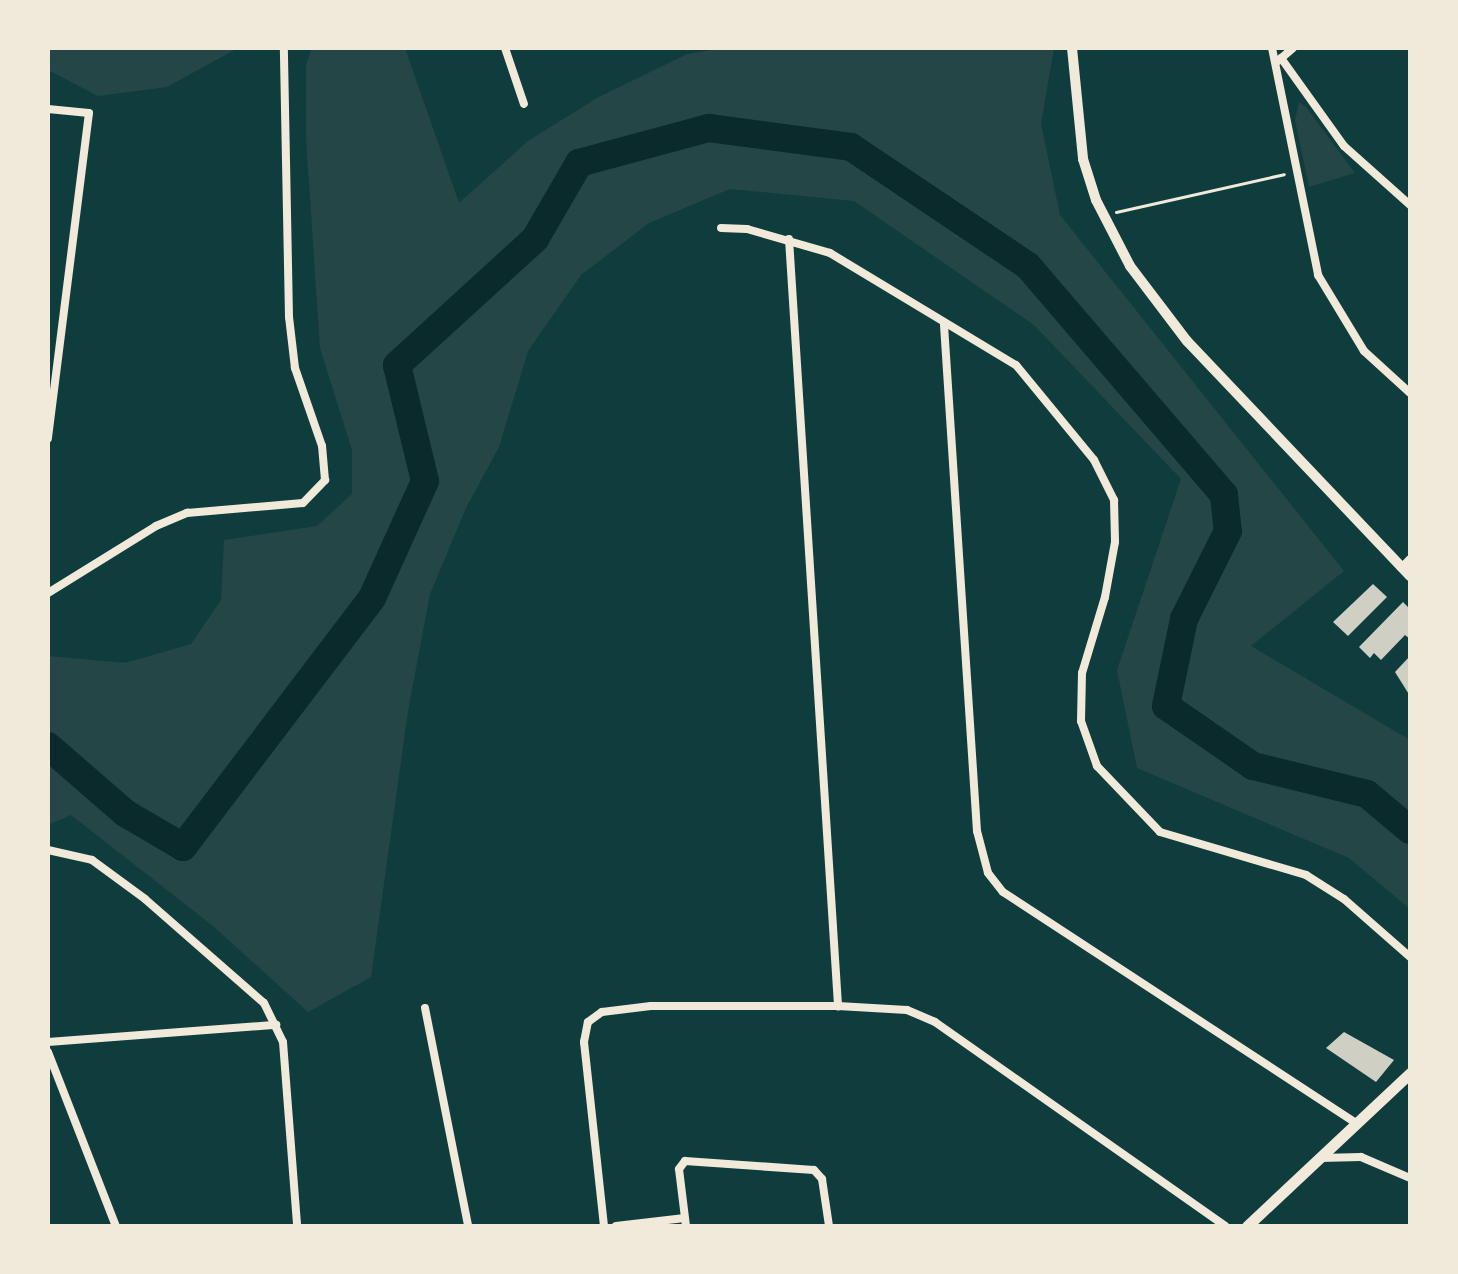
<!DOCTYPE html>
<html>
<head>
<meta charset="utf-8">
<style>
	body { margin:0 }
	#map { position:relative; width:1458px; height:1274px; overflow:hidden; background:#0f3d3e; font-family:"Zilla Slab",serif }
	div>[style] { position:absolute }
	.green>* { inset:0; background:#244646 }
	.river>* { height:28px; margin:-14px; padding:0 14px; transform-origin:14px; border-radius:14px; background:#0a2a2b }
	.building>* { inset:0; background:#cfcfc3 }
	.path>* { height:3px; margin:-1.5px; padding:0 1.5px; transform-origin:1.5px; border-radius:1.5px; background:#f1e9da }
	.minor>* { height:8px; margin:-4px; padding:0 4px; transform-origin:4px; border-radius:4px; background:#f1e9da }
	.tertiary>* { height:10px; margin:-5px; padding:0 5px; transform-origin:5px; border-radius:5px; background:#f1e9da }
	.secondary>* { height:11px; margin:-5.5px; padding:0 5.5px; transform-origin:5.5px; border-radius:5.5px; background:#f1e9da }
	span { translate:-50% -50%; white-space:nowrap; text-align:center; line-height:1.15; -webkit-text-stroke:7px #f1e9da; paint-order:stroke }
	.frame { position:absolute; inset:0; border:50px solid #f1e9da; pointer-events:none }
</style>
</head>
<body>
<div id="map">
	<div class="green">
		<i style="clip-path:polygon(48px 48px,238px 48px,167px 87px,98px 96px,48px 70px)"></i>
		<i style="clip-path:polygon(312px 48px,405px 48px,459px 203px,528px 141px,597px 98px,687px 54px,723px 48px,1054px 48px,1041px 124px,1060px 215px,1344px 571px,1251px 646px,1410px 740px,1410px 909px,1349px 858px,1137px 768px,1117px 670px,1181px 479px,1034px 325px,854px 201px,730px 189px,649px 223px,581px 275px,528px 351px,499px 447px,466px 508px,430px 594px,408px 711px,371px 977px,308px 1012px,213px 926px,71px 815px,48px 825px,48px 656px,125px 663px,191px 644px,221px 600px,224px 540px,317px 526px,352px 494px,352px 450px,320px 348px,306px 137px,306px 65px)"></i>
		<i style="clip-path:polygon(1299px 102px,1306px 107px,1355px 173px,1309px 187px,1295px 120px)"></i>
	</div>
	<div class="river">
		<i style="left:48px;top:746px;width:102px;rotate:41deg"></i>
		<i style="left:125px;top:813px;width:67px;rotate:30.4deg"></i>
		<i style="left:183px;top:847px;width:313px;rotate:-52.8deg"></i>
		<i style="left:372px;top:598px;width:128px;rotate:-65.6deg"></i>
		<i style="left:425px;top:481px;width:119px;rotate:-103.6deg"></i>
		<i style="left:397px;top:365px;width:187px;rotate:-42.4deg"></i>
		<i style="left:535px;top:239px;width:88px;rotate:-59.9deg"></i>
		<i style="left:579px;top:163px;width:135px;rotate:-15.1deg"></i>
		<i style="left:709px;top:128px;width:143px;rotate:7.6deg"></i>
		<i style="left:851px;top:147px;width:213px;rotate:33.9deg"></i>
		<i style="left:1028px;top:266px;width:301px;rotate:49.4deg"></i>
		<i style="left:1224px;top:495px;width:36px;rotate:84deg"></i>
		<i style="left:1228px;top:531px;width:98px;rotate:116.6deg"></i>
		<i style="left:1184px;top:619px;width:89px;rotate:101.7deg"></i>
		<i style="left:1166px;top:706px;width:106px;rotate:34.6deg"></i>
		<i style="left:1253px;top:766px;width:117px;rotate:13.8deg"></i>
		<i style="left:1367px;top:794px;width:56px;rotate:39.9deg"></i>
	</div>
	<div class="building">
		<i style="clip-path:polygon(1373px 584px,1387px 597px,1348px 636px,1333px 622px)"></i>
		<i style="clip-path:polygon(1403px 602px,1410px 609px,1410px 639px,1405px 635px,1381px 660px,1374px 653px,1370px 658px,1359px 647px)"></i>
		<i style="clip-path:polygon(1410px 656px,1410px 696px,1395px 672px)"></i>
		<i style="clip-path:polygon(1344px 1032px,1394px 1060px,1376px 1082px,1326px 1048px)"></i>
	</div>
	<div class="path">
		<i style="left:1116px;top:212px;width:172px;rotate:-12.7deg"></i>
	</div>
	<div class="minor">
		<i style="left:505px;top:48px;width:59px;rotate:71.3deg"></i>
		<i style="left:1272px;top:48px;width:232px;rotate:78.5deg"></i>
		<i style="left:1318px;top:275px;width:89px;rotate:58.8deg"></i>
		<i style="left:1364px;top:351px;width:62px;rotate:42.4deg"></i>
		<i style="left:1281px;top:58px;width:108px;rotate:54.4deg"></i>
		<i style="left:1344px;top:146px;width:89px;rotate:41.8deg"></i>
		<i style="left:1278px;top:61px;width:20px;rotate:-41deg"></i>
		<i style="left:48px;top:109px;width:41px;rotate:5.6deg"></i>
		<i style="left:89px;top:113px;width:328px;rotate:97.2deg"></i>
		<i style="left:721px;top:228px;width:26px;rotate:2deg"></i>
		<i style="left:747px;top:229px;width:86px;rotate:16.1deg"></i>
		<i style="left:830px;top:253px;width:217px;rotate:31.1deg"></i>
		<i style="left:1016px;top:365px;width:123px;rotate:50.6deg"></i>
		<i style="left:1094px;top:460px;width:45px;rotate:63.4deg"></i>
		<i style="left:1114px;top:500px;width:42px;rotate:88.6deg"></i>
		<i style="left:1115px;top:542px;width:56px;rotate:100.3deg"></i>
		<i style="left:1105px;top:597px;width:79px;rotate:106.8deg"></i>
		<i style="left:1082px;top:673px;width:48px;rotate:91.2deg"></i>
		<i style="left:1081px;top:721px;width:48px;rotate:70.4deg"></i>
		<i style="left:1097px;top:766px;width:91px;rotate:46.3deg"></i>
		<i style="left:1160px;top:832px;width:152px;rotate:16.4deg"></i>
		<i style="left:1306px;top:875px;width:45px;rotate:32.3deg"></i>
		<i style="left:1344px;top:899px;width:88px;rotate:41.3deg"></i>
		<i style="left:789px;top:239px;width:769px;rotate:86.34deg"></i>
		<i style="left:944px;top:325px;width:507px;rotate:86.27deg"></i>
		<i style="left:977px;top:831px;width:43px;rotate:75.3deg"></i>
		<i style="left:988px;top:873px;width:24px;rotate:52deg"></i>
		<i style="left:1003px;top:892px;width:422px;rotate:33.2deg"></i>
		<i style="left:1401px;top:568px;width:13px;rotate:-45deg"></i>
		<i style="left:48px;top:593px;width:127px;rotate:-31.8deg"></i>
		<i style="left:156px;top:526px;width:34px;rotate:-23deg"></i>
		<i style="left:187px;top:513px;width:116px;rotate:-4.9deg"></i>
		<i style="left:303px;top:503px;width:32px;rotate:-46deg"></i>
		<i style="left:325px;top:480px;width:34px;rotate:-95deg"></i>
		<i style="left:322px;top:446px;width:83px;rotate:-109.1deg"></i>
		<i style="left:295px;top:368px;width:51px;rotate:-96.7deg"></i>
		<i style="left:289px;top:317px;width:269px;rotate:-91.1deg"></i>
		<i style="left:48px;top:850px;width:45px;rotate:12.8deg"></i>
		<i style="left:92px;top:860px;width:66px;rotate:36.3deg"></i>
		<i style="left:145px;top:899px;width:158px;rotate:41.2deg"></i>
		<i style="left:264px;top:1003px;width:43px;rotate:64deg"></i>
		<i style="left:283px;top:1042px;width:185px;rotate:85.6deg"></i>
		<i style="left:425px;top:1008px;width:222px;rotate:78.8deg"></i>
		<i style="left:48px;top:1042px;width:229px;rotate:-4.3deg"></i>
		<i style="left:48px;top:1052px;width:187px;rotate:68.7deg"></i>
		<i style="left:1320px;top:1158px;width:41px;rotate:-1.4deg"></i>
		<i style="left:1361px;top:1157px;width:53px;rotate:23.2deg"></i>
		<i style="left:604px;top:1226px;width:185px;rotate:-96.2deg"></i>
		<i style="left:584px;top:1042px;width:20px;rotate:-79deg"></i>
		<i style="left:588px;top:1022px;width:17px;rotate:-36deg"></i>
		<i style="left:602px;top:1012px;width:49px;rotate:-7deg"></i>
		<i style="left:651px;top:1006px;width:187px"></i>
		<i style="left:838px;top:1006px;width:69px;rotate:3.3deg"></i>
		<i style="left:907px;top:1010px;width:30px;rotate:23deg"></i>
		<i style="left:935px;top:1022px;width:355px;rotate:35.1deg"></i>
		<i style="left:616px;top:1226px;width:69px;rotate:-6.6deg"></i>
		<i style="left:686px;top:1226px;width:57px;rotate:-97deg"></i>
		<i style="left:679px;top:1169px;width:10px;rotate:-53deg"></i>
		<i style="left:685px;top:1161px;width:129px;rotate:4deg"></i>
		<i style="left:814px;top:1170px;width:12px;rotate:48deg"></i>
		<i style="left:822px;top:1179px;width:48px;rotate:81.5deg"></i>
	</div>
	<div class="tertiary">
		<i style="left:1072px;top:48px;width:112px;rotate:84.3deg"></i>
		<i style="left:1083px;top:159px;width:43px;rotate:72.4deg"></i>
		<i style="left:1096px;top:200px;width:74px;rotate:62.7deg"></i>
		<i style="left:1130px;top:266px;width:94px;rotate:52.8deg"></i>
		<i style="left:1187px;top:341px;width:324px;rotate:46.5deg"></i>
	</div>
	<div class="secondary">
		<i style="left:1247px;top:1226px;width:224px;rotate:-43.2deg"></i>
	</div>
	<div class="frame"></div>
</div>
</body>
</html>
